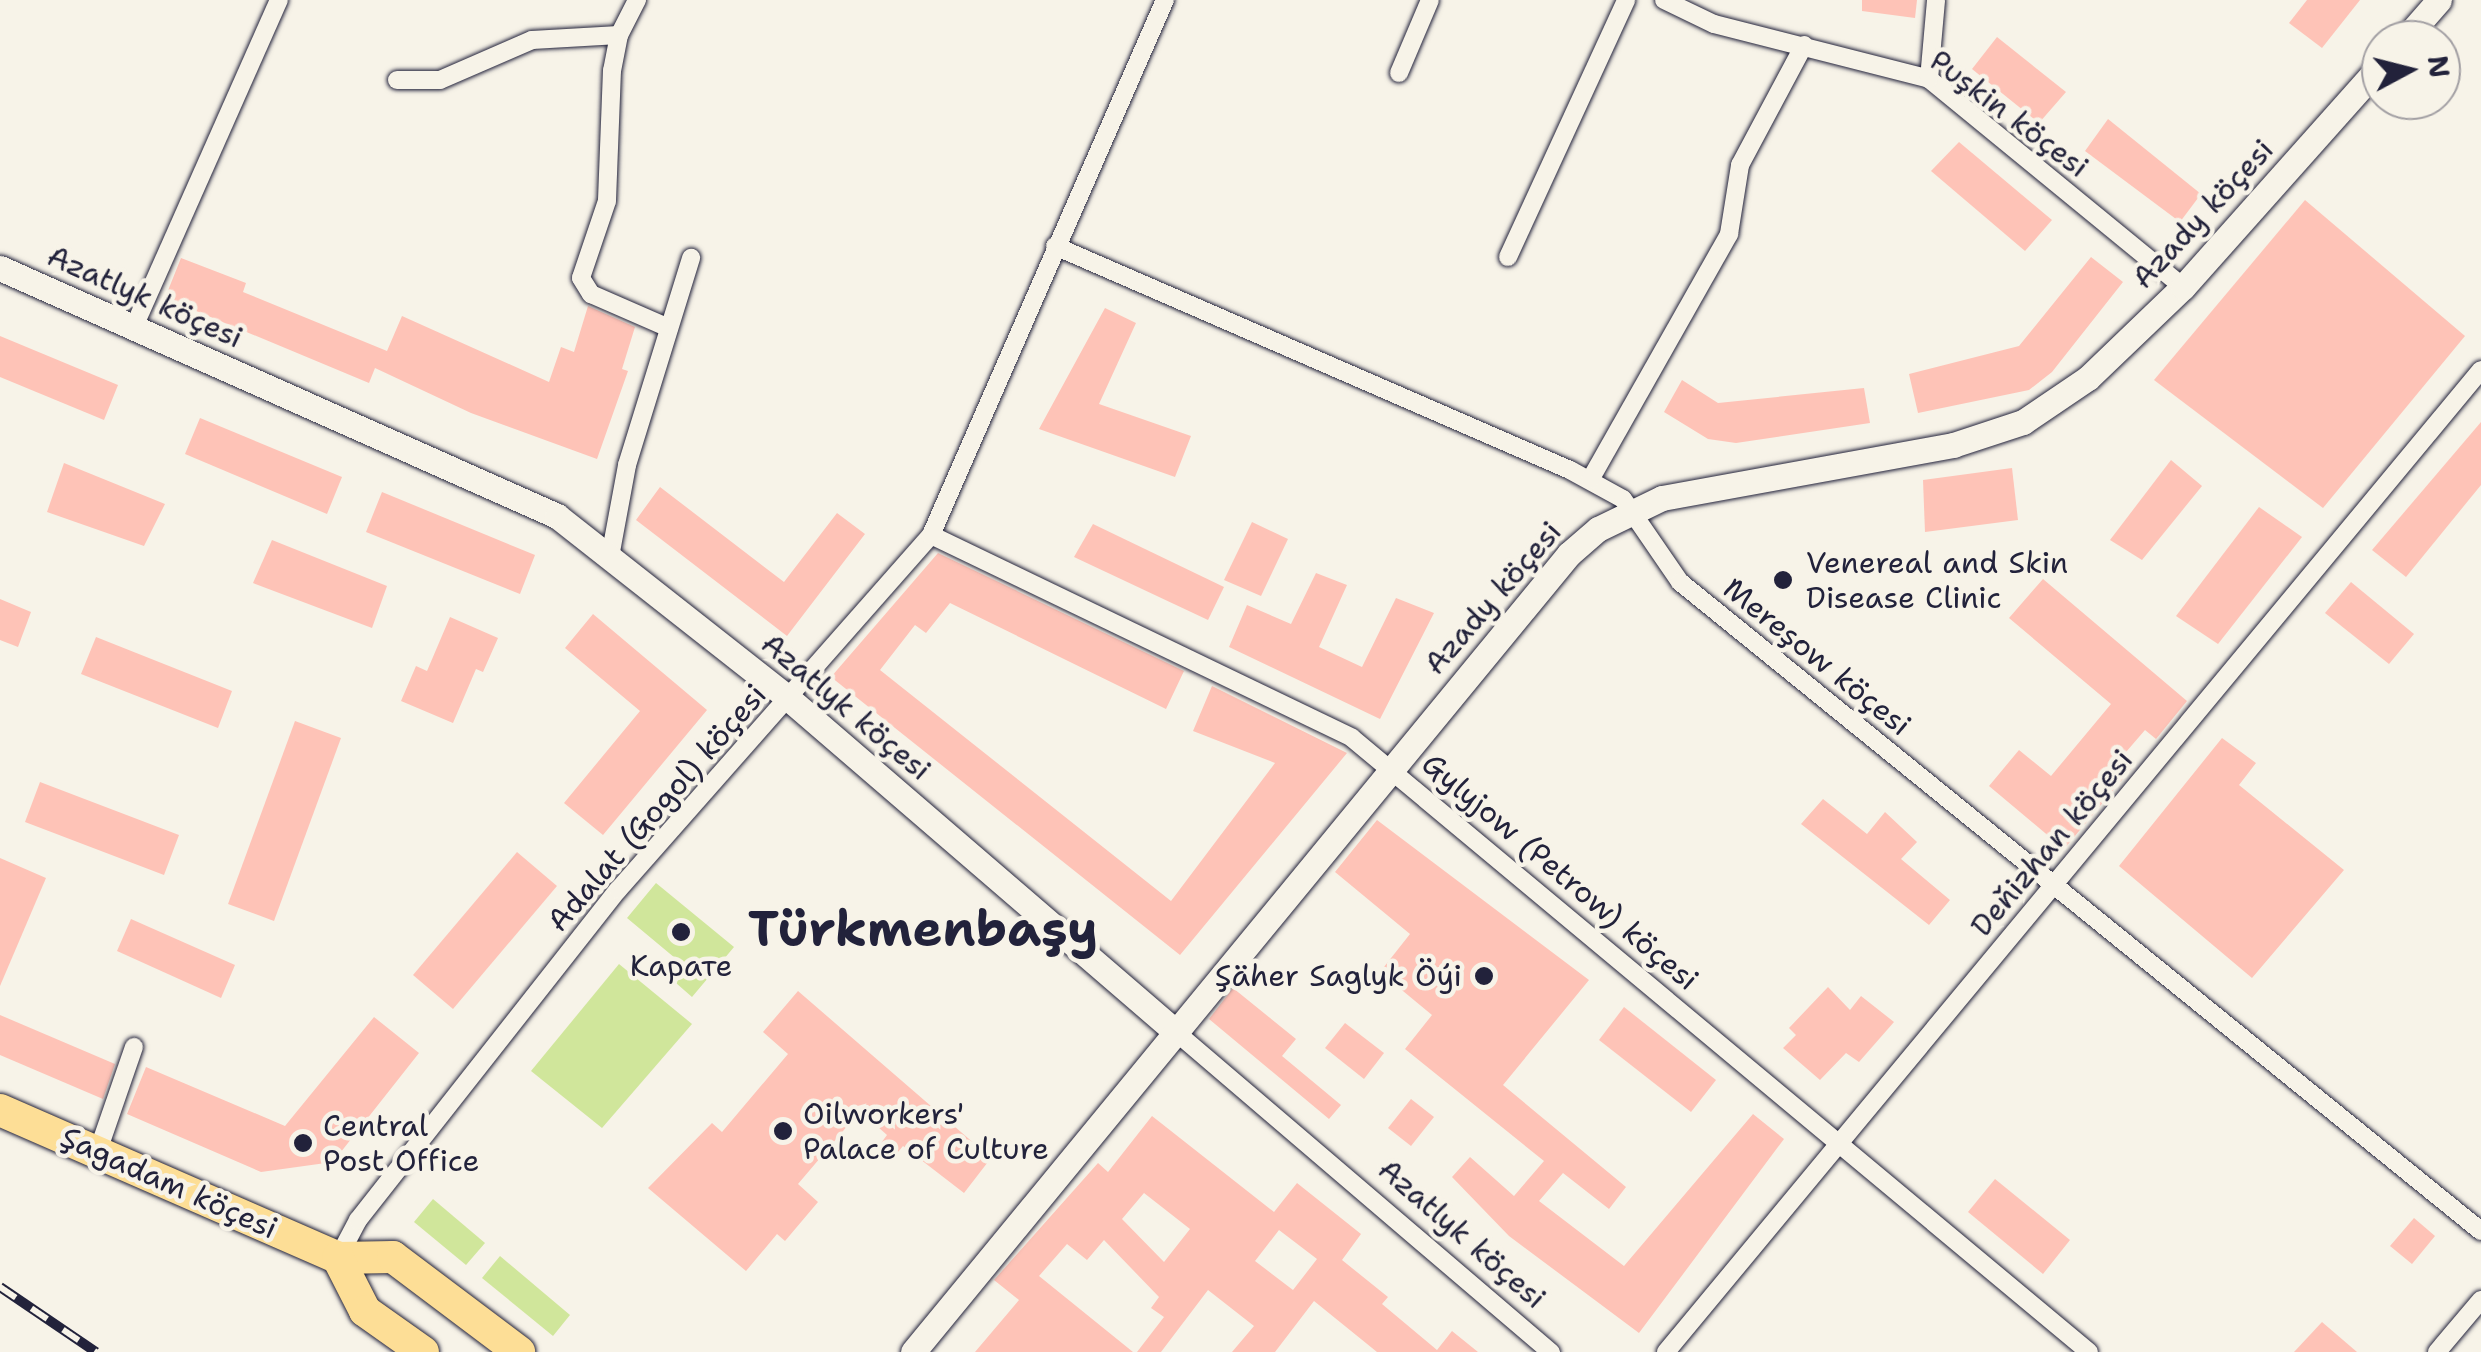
<!DOCTYPE html>
<html>
<head>
<meta charset="utf-8">
<style>
	body { margin:0 }
	#map { position:relative; width:2481px; height:1352px; overflow:hidden; background:#f7f3e8; font-family:"Shantell Sans",sans-serif }
	div>[style] { position:absolute }
	.green>* { inset:0; background:#d0e69b }
	.building>* { inset:0; background:#fec3b7 }
	.roads { filter:drop-shadow(0 0 2px #22223b) drop-shadow(0 0 2px #22223b) }
	.street>* { height:18px; margin:-9px; padding:0 9px; transform-origin:9px; border-radius:9px; background:#f7f3e8 }
	.secondary>* { height:25px; margin:-12.5px; padding:0 12.5px; transform-origin:12.5px; border-radius:12.5px; background:#f7f3e8 }
	.highway>* { height:32px; margin:-16px; padding:0 16px; transform-origin:16px; border-radius:16px; background:#fdde96 }
	.rail>* { height:10px; margin-top:-5px; transform-origin:0; background:repeating-linear-gradient(90deg,#f7f3e8 0 19px,#22223b 0 38px); box-sizing:border-box; border-block:2px solid #22223b }
	.dots>* { width:28px; height:28px; translate:-50% -50%; box-sizing:border-box; border:5px solid #f7f3e8; border-radius:50% }
	span { translate:-50% -50%; white-space:nowrap; text-align:center; line-height:1.15; -webkit-text-stroke:9px #f7f3e8; paint-order:stroke }
	.street-label { font-size:30px; color:#22223b }
	.poi-label { font-size:30px; color:#22223b }
	.left { translate:0 -50%; text-align:left }
	.right { translate:-100% -50%; text-align:right }
	.town-label { font-size:50px; color:#22223b; font-weight:700 }
	.north { position:absolute; left:2361px; top:20px; width:100px; height:100px; box-sizing:border-box; background:#f7f3e8; border:2px solid #a29fa3; border-radius:50%; rotate:83deg; font-size:28px; font-weight:700; line-height:40px; text-align:center; color:#22223b }
	.north::after { content:''; display:block; margin:auto; width:35px; height:45px; background:#22223b; clip-path:polygon(50% 0,100% 100%,50% 72%,0 100%) }
</style>
</head>
<body>
<div id="map">
	<div class="green">
		<i style="clip-path:polygon(656px 883px,734px 947px,692px 997px,676px 983px,687px 968px,627px 918px)"></i>
		<i style="clip-path:polygon(619px 964px,692px 1024px,602px 1128px,531px 1071px)"></i>
		<i style="clip-path:polygon(433px 1199px,485px 1243px,466px 1265px,414px 1222px)"></i>
		<i style="clip-path:polygon(500px 1256px,570px 1315px,553px 1336px,482px 1278px)"></i>
	</div>
	<div class="building">
		<i style="clip-path:polygon(1862px 0,1917px 0,1915px 18px,1862px 11px)"></i>
		<i style="clip-path:polygon(2307px 0,2360px 0,2322px 48px,2289px 23px)"></i>
		<i style="clip-path:polygon(1997px 37px,2066px 92px,2039px 123px,1972px 69px)"></i>
		<i style="clip-path:polygon(2108px 119px,2201px 194px,2180px 222px,2085px 151px)"></i>
		<i style="clip-path:polygon(1959px 142px,2052px 220px,2025px 251px,1931px 171px)"></i>
		<i style="clip-path:polygon(2305px 200px,2465px 336px,2323px 508px,2154px 380px)"></i>
		<i style="clip-path:polygon(2091px 257px,2123px 282px,2052px 372px,2029px 390px,1918px 413px,1909px 374px,2019px 346px)"></i>
		<i style="clip-path:polygon(181px 258px,246px 283px,243px 292px,387px 351px,402px 316px,549px 382px,561px 347px,574px 352px,588px 306px,635px 327px,622px 369px,628px 371px,597px 459px,471px 413px,375px 368px,369px 383px,165px 298px)"></i>
		<i style="clip-path:polygon(1105px 308px,1136px 323px,1099px 404px,1191px 436px,1175px 477px,1039px 429px)"></i>
		<i style="clip-path:polygon(0 336px,118px 385px,104px 420px,0 377px)"></i>
		<i style="clip-path:polygon(1682px 380px,1718px 403px,1864px 388px,1870px 423px,1736px 443px,1708px 439px,1664px 412px)"></i>
		<i style="clip-path:polygon(200px 418px,342px 477px,327px 514px,185px 454px)"></i>
		<i style="clip-path:polygon(2481px 422px,2481px 485px,2406px 577px,2372px 550px)"></i>
		<i style="clip-path:polygon(2171px 460px,2202px 486px,2142px 560px,2110px 540px)"></i>
		<i style="clip-path:polygon(64px 463px,165px 504px,144px 546px,47px 512px)"></i>
		<i style="clip-path:polygon(2012px 468px,2018px 520px,1925px 532px,1923px 480px)"></i>
		<i style="clip-path:polygon(660px 487px,784px 582px,837px 513px,865px 534px,787px 636px,636px 520px)"></i>
		<i style="clip-path:polygon(382px 492px,535px 555px,520px 594px,366px 532px)"></i>
		<i style="clip-path:polygon(2259px 507px,2302px 537px,2218px 644px,2176px 616px)"></i>
		<i style="clip-path:polygon(1252px 522px,1288px 539px,1261px 596px,1224px 580px)"></i>
		<i style="clip-path:polygon(1093px 524px,1224px 587px,1208px 620px,1074px 557px)"></i>
		<i style="clip-path:polygon(272px 540px,387px 586px,372px 628px,253px 583px)"></i>
		<i style="clip-path:polygon(938px 553px,1184px 671px,1166px 709px,950px 603px,926px 633px,915px 625px,880px 670px,1171px 901px,1275px 763px,1193px 731px,1212px 686px,1347px 753px,1180px 955px,831px 677px)"></i>
		<i style="clip-path:polygon(1316px 573px,1347px 585px,1319px 647px,1362px 667px,1396px 598px,1434px 613px,1380px 719px,1229px 647px,1247px 605px,1291px 624px)"></i>
		<i style="clip-path:polygon(2043px 579px,2187px 701px,2156px 739px,2145px 730px,2120px 759px,2131px 769px,2064px 849px,1989px 786px,2019px 750px,2051px 776px,2111px 704px,2009px 618px)"></i>
		<i style="clip-path:polygon(2351px 582px,2414px 634px,2389px 664px,2325px 613px)"></i>
		<i style="clip-path:polygon(0 599px,31px 612px,18px 647px,0 640px)"></i>
		<i style="clip-path:polygon(593px 614px,707px 710px,603px 835px,564px 803px,640px 711px,565px 648px)"></i>
		<i style="clip-path:polygon(450px 617px,498px 638px,483px 672px,476px 669px,453px 723px,401px 701px,416px 666px,427px 671px)"></i>
		<i style="clip-path:polygon(96px 637px,232px 691px,218px 728px,81px 674px)"></i>
		<i style="clip-path:polygon(295px 721px,341px 738px,274px 921px,228px 904px)"></i>
		<i style="clip-path:polygon(2222px 738px,2256px 763px,2239px 785px,2344px 870px,2252px 978px,2119px 866px)"></i>
		<i style="clip-path:polygon(40px 782px,179px 835px,164px 875px,25px 822px)"></i>
		<i style="clip-path:polygon(1823px 799px,1867px 834px,1885px 812px,1917px 842px,1901px 859px,1950px 900px,1929px 925px,1801px 824px)"></i>
		<i style="clip-path:polygon(1377px 820px,1589px 980px,1503px 1085px,1626px 1187px,1609px 1209px,1563px 1173px,1539px 1201px,1624px 1266px,1753px 1114px,1784px 1139px,1639px 1333px,1509px 1236px,1452px 1177px,1470px 1157px,1514px 1196px,1544px 1161px,1405px 1049px,1432px 1015px,1380px 972px,1410px 934px,1335px 872px)"></i>
		<i style="clip-path:polygon(517px 852px,557px 886px,453px 1009px,413px 975px)"></i>
		<i style="clip-path:polygon(0 858px,46px 878px,0 986px)"></i>
		<i style="clip-path:polygon(131px 919px,235px 965px,221px 998px,117px 951px)"></i>
		<i style="clip-path:polygon(1828px 987px,1850px 1010px,1861px 996px,1894px 1022px,1859px 1062px,1846px 1053px,1820px 1080px,1783px 1048px,1796px 1035px,1789px 1028px)"></i>
		<i style="clip-path:polygon(1233px 988px,1296px 1039px,1282px 1056px,1341px 1105px,1329px 1119px,1209px 1019px)"></i>
		<i style="clip-path:polygon(798px 991px,991px 1158px,964px 1193px,903px 1146px,893px 1158px,878px 1147px,887px 1135px,860px 1111px,798px 1184px,818px 1202px,785px 1241px,777px 1234px,746px 1271px,648px 1188px,712px 1123px,722px 1132px,788px 1054px,763px 1032px)"></i>
		<i style="clip-path:polygon(1624px 1007px,1716px 1080px,1691px 1112px,1599px 1040px)"></i>
		<i style="clip-path:polygon(0 1015px,115px 1064px,103px 1099px,0 1055px)"></i>
		<i style="clip-path:polygon(374px 1017px,419px 1053px,333px 1162px,261px 1172px,127px 1114px,146px 1067px,285px 1126px)"></i>
		<i style="clip-path:polygon(1345px 1023px,1384px 1053px,1364px 1079px,1325px 1048px)"></i>
		<i style="clip-path:polygon(1411px 1099px,1434px 1117px,1411px 1146px,1388px 1128px)"></i>
		<i style="clip-path:polygon(evenodd,1152px 1116px,1274px 1212px,1297px 1183px,1361px 1234px,1342px 1260px,1388px 1297px,1382px 1304px,1437px 1350px,1452px 1331px,1478px 1352px,1377px 1352px,1314px 1301px,1275px 1352px,1232px 1352px,1254px 1326px,1208px 1290px,1161px 1352px,1137px 1352px,1164px 1317px,1151px 1308px,1159px 1297px,1104px 1240px,1087px 1260px,1067px 1244px,1039px 1276px,1133px 1352px,975px 1352px,1019px 1300px,994px 1280px,1098px 1163px,1108px 1172px,1152px 1116px,1144px 1193px,1190px 1229px,1164px 1262px,1122px 1219px,1144px 1193px,1152px 1116px,1279px 1230px,1317px 1259px,1293px 1290px,1255px 1261px,1279px 1230px)"></i>
		<i style="clip-path:polygon(1995px 1179px,2070px 1240px,2043px 1274px,1968px 1212px)"></i>
		<i style="clip-path:polygon(2414px 1218px,2435px 1236px,2412px 1264px,2390px 1246px)"></i>
		<i style="clip-path:polygon(2322px 1322px,2357px 1352px,2294px 1352px)"></i>
	</div>
	<div class="roads">
		<div class="street">
			<i style="left:637px;top:0;width:39px;rotate:117deg"></i>
			<i style="left:619px;top:35px;width:36px;rotate:101deg"></i>
			<i style="left:612px;top:70px;width:131px;rotate:92.2deg"></i>
			<i style="left:607px;top:201px;width:81px;rotate:108.7deg"></i>
			<i style="left:581px;top:278px;width:19px;rotate:58deg"></i>
			<i style="left:591px;top:294px;width:85px;rotate:23.6deg"></i>
			<i style="left:1664px;top:0;width:55px;rotate:25.6deg"></i>
			<i style="left:1714px;top:24px;width:222px;rotate:14.3deg"></i>
			<i style="left:1929px;top:79px;width:328px;rotate:39.3deg"></i>
			<i style="left:1399px;top:73px;width:79px;rotate:-67deg"></i>
			<i style="left:1929px;top:79px;width:79px;rotate:-84.9deg"></i>
			<i style="left:397px;top:80px;width:43px"></i>
			<i style="left:440px;top:80px;width:100px;rotate:-23.5deg"></i>
			<i style="left:532px;top:40px;width:87px;rotate:-3.3deg"></i>
			<i style="left:1055px;top:246px;width:562px;rotate:23.51deg"></i>
			<i style="left:1570px;top:470px;width:60px;rotate:28.7deg"></i>
			<i style="left:1623px;top:499px;width:101px;rotate:55.5deg"></i>
			<i style="left:1680px;top:582px;width:1031px;rotate:39.02deg"></i>
			<i style="left:1508px;top:257px;width:283px;rotate:-65.3deg"></i>
			<i style="left:134px;top:327px;width:358px;rotate:-66.1deg"></i>
			<i style="left:1590px;top:480px;width:283px;rotate:-60.5deg"></i>
			<i style="left:1729px;top:234px;width:70px;rotate:-80.9deg"></i>
			<i style="left:1740px;top:165px;width:136px;rotate:-61.9deg"></i>
			<i style="left:931px;top:535px;width:467px;rotate:25.7deg"></i>
			<i style="left:1352px;top:738px;width:959px;rotate:39.8deg"></i>
			<i style="left:610px;top:557px;width:94px;rotate:-79.5deg"></i>
			<i style="left:627px;top:465px;width:217px;rotate:-72.8deg"></i>
			<i style="left:1177px;top:1033px;width:492px;rotate:40.5deg"></i>
			<i style="left:99px;top:1148px;width:107px;rotate:-70.9deg"></i>
			<i style="left:338px;top:1258px;width:43px;rotate:-62.2deg"></i>
			<i style="left:358px;top:1220px;width:420px;rotate:-51.8deg"></i>
			<i style="left:618px;top:890px;width:473px;rotate:-48.6deg"></i>
			<i style="left:931px;top:535px;width:584px;rotate:-66.38deg"></i>
			<i style="left:1666px;top:1352px;width:1276px;rotate:-50.31deg"></i>
			<i style="left:2437px;top:1352px;width:68px;rotate:-49.8deg"></i>
		</div>
		<div class="secondary">
			<i style="left:2404px;top:40px;width:53px;rotate:-48.8deg"></i>
			<i style="left:0;top:268px;width:610px;rotate:24deg"></i>
			<i style="left:557px;top:516px;width:294px;rotate:38.2deg"></i>
			<i style="left:788px;top:698px;width:513px;rotate:40.73deg"></i>
			<i style="left:913px;top:1352px;width:1033px;rotate:-50.58deg"></i>
			<i style="left:1569px;top:554px;width:38px;rotate:-41deg"></i>
			<i style="left:1598px;top:529px;width:71px;rotate:-25.8deg"></i>
			<i style="left:1662px;top:498px;width:296px;rotate:-10.3deg"></i>
			<i style="left:1953px;top:445px;width:74px;rotate:-18.2deg"></i>
			<i style="left:2023px;top:422px;width:78px;rotate:-34.1deg"></i>
			<i style="left:2088px;top:378px;width:132px;rotate:-43.8deg"></i>
			<i style="left:2183px;top:287px;width:297px;rotate:-48.3deg"></i>
		</div>
		<div class="highway">
			<i style="left:0;top:1110px;width:369px;rotate:23.6deg"></i>
			<i style="left:338px;top:1258px;width:55px;rotate:-1deg"></i>
			<i style="left:393px;top:1257px;width:158px;rotate:37deg"></i>
			<i style="left:338px;top:1258px;width:59px;rotate:63deg"></i>
			<i style="left:365px;top:1311px;width:71px;rotate:35.3deg"></i>
		</div>
	</div>
	<div class="rail">
		<i style="left:0;top:1287px;width:116px;rotate:34.1deg"></i>
	</div>
	<div class="dots">
		<i style="left:1783px;top:580px;background:#22223b"></i>
		<i style="left:681px;top:932px;background:#22223b"></i>
		<i style="left:1484px;top:976px;background:#22223b"></i>
		<i style="left:783px;top:1131px;background:#22223b"></i>
		<i style="left:303px;top:1143px;background:#22223b"></i>
	</div>
	<div class="street-label">
		<span style="left:2009px;top:114px;rotate:37deg">Puşkin köçesi</span>
		<span style="left:2203px;top:214px;rotate:-47deg">Azady köçesi</span>
		<span style="left:145px;top:297px;rotate:24deg">Azatlyk köçesi</span>
		<span style="left:1493px;top:598px;rotate:-49deg">Azady köçesi</span>
		<span style="left:1817px;top:657px;rotate:39deg">Mereşow köçesi</span>
		<span style="left:846px;top:707px;rotate:40deg">Azatlyk köçesi</span>
		<span style="left:657px;top:808px;rotate:-49deg">Adalat (Gogol) köçesi</span>
		<span style="left:2052px;top:843px;rotate:-50deg">Deňizhan köçesi</span>
		<span style="left:1560px;top:872px;rotate:40deg">Gylyjow (Petrow) köçesi</span>
		<span style="left:169px;top:1183px;rotate:24deg">Şagadam köçesi</span>
		<span style="left:1462px;top:1234px;rotate:41deg">Azatlyk köçesi</span>
	</div>
	<div class="poi-label">
		<span class="left" style="left:1806px;top:580px">Venereal and Skin<br>Disease Clinic</span>
		<span style="left:681px;top:966px">Карате</span>
		<span class="right" style="left:1462px;top:976px">Şäher Saglyk Öýi</span>
		<span class="left" style="left:803px;top:1131px">Oilworkers'<br>Palace of Culture</span>
		<span class="left" style="left:323px;top:1143px">Central<br>Post Office</span>
	</div>
	<div class="town-label">
		<span style="left:923px;top:929px">Türkmenbaşy</span>
	</div>
	<div class="north">N</div>
</div>
</body>
</html>
